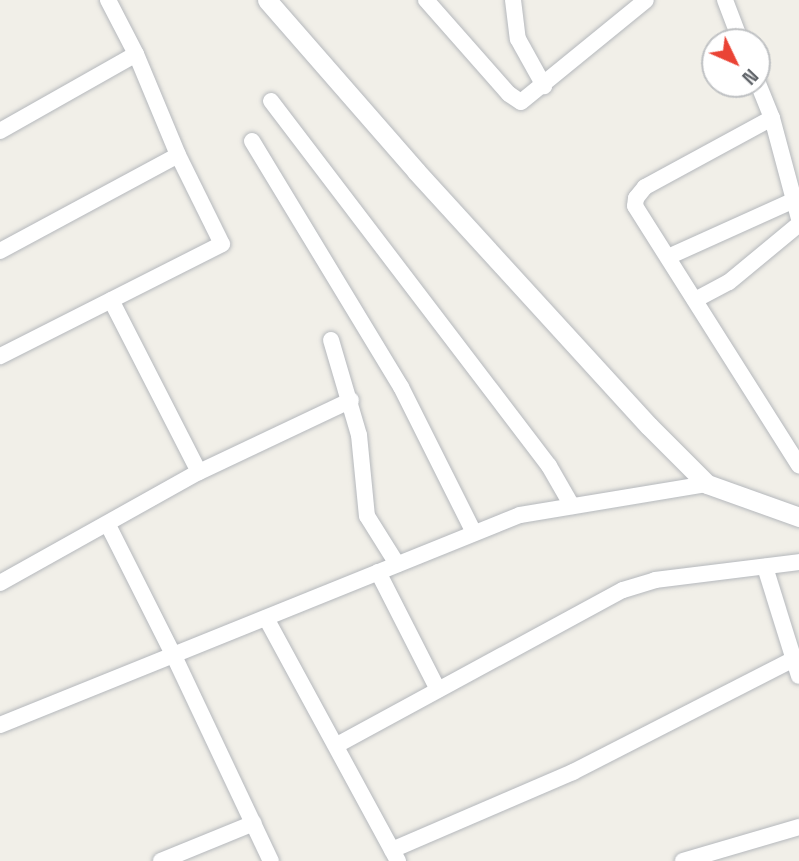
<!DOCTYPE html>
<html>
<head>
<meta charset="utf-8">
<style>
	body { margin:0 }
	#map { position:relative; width:799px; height:861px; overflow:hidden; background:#f1efe8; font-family:"Space Grotesk",sans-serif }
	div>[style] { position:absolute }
	.roads { filter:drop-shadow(0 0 2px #b5b8bc) drop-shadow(0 0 2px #b5b8bc) }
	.minor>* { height:16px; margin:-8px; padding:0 8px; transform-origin:8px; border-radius:8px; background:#fff }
	.tertiary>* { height:19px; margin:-9.5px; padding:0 9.5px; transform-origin:9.5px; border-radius:9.5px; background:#fff }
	span { translate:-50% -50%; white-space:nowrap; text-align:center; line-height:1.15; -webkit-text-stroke:6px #fff; paint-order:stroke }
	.north { position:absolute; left:701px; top:28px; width:70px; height:70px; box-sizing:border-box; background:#fff; border:2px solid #bfc1c3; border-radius:50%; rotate:134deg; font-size:19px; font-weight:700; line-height:28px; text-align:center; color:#5f6368 }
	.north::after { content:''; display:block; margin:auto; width:24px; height:32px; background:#ea4335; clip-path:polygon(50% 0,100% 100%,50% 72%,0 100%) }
</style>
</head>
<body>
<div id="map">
	<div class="roads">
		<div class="minor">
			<i style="left:108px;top:0;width:61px;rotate:62.6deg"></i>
			<i style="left:426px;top:0;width:125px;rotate:48.6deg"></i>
			<i style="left:509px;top:94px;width:14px;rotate:34deg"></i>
			<i style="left:521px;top:102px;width:161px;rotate:-39.2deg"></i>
			<i style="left:513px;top:0;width:39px;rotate:83deg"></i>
			<i style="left:518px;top:39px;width:54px;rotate:61deg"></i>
			<i style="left:725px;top:0;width:45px;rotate:69.1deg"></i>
			<i style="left:757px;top:81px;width:40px;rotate:68deg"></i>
			<i style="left:772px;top:118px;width:105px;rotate:75deg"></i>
			<i style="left:271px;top:101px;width:459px;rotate:52.7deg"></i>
			<i style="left:549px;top:466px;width:46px;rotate:60.1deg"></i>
			<i style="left:772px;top:118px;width:145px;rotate:151.5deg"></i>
			<i style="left:645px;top:187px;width:14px;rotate:129deg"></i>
			<i style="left:636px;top:198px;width:8px;rotate:97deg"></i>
			<i style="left:635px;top:206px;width:307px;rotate:57.7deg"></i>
			<i style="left:0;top:131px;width:156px;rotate:-29.5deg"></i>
			<i style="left:136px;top:54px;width:109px;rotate:67.4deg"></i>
			<i style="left:178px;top:155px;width:99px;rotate:63.7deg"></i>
			<i style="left:222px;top:244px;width:249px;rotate:153.2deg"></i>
			<i style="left:252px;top:141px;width:288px;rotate:58.8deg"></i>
			<i style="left:401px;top:387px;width:163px;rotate:63.4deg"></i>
			<i style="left:0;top:251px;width:202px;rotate:-28.3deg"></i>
			<i style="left:668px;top:257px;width:138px;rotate:-24.3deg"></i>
			<i style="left:111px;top:300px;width:193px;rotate:62.9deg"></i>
			<i style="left:695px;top:300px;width:38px;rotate:-28deg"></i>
			<i style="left:729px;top:282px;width:91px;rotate:-39.6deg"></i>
			<i style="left:331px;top:340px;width:99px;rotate:73.6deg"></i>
			<i style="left:359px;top:435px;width:81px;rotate:84.4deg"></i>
			<i style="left:367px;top:516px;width:57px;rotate:58deg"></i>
			<i style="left:108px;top:525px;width:144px;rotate:63.3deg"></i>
			<i style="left:173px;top:654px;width:229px;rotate:64.7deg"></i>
			<i style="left:765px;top:567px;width:114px;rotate:72.7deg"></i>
			<i style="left:378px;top:572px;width:132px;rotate:63deg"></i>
			<i style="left:0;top:583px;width:228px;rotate:-29.2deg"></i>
			<i style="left:199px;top:472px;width:168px;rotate:-25.3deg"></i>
			<i style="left:266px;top:618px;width:277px;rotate:61.5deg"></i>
			<i style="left:0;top:725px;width:561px;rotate:-21.99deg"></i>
			<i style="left:520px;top:515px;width:190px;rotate:-9.4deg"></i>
			<i style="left:337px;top:745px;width:325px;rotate:-28.5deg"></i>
			<i style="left:623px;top:590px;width:34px;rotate:-17deg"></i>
			<i style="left:655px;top:580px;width:145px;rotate:-7.1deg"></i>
			<i style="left:392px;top:850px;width:197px;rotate:-23.3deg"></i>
			<i style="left:573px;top:772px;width:248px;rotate:-27.1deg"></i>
			<i style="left:161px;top:861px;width:100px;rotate:-22.2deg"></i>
			<i style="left:683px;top:861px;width:121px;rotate:-16.3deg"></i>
		</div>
		<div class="tertiary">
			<i style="left:267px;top:0;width:227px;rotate:48.9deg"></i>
			<i style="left:416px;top:171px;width:345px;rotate:47.6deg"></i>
			<i style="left:649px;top:426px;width:82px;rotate:45deg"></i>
			<i style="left:707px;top:484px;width:98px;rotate:19.7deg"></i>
		</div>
	</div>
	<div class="north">N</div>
</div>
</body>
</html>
